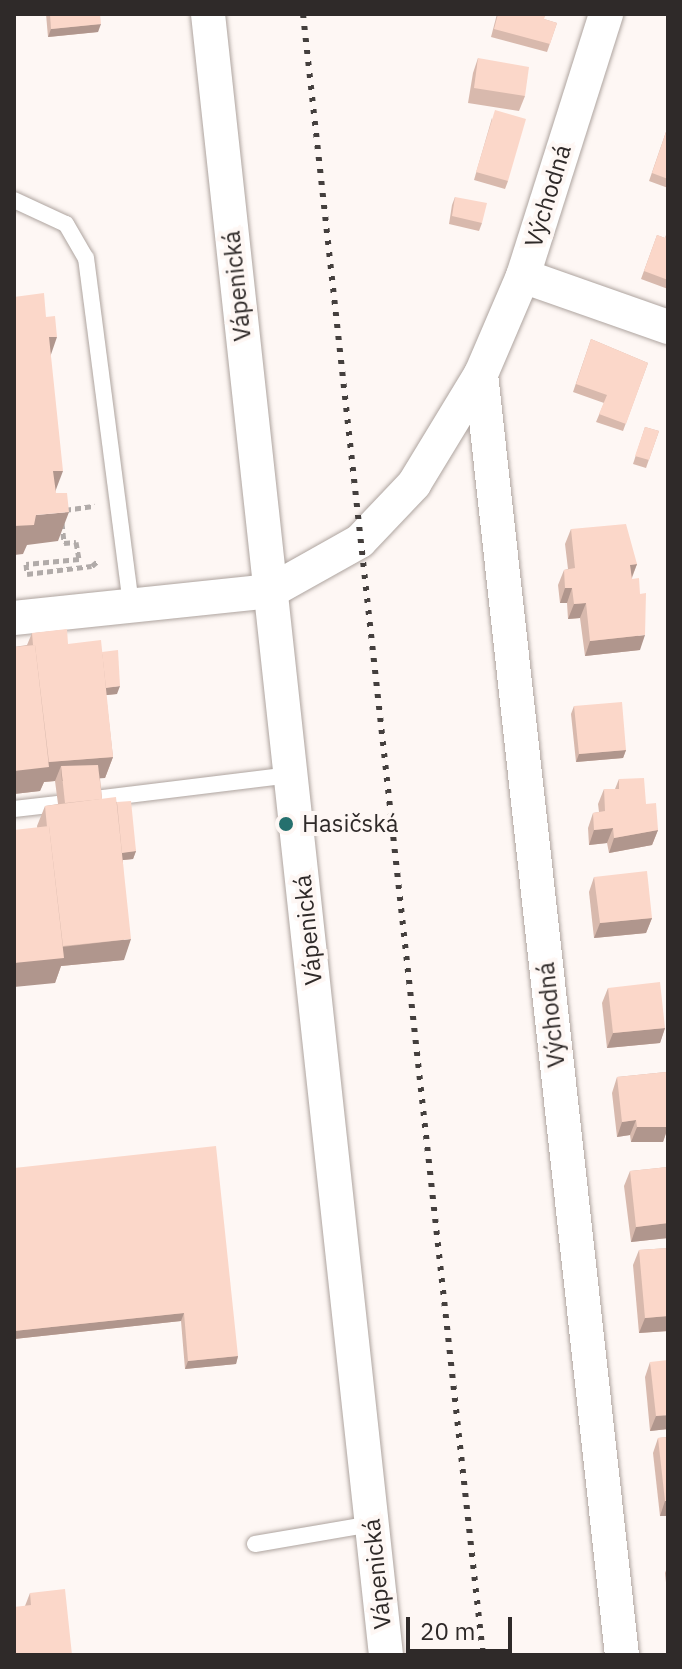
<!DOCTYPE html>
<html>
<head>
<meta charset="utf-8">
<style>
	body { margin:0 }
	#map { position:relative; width:682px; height:1669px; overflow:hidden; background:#fef7f4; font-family:"IBM Plex Sans",sans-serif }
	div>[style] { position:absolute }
	.path>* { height:5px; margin-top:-2.5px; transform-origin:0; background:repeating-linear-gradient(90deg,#b1aba9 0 6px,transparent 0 10px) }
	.roads { filter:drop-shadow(0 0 2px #aea49f) drop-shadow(0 0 2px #aea49f) }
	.service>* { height:16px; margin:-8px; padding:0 8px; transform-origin:8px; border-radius:8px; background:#fff }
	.minor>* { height:34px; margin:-17px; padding:0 17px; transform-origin:17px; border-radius:17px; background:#fff }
	.rail>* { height:6px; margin-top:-3px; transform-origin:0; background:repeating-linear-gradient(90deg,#443f3d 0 4px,transparent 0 12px) }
	.wall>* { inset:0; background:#d8b9ad }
	.shaded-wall>* { inset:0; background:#b0968d }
	.building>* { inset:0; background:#fbd7c9 }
	.dots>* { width:22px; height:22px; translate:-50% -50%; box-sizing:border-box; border:4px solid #fef7f4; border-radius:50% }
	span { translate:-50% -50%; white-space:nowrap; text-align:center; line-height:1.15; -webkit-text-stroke:8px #fef7f4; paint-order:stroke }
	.street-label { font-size:24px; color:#2f2a29 }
	.poi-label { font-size:24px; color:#2f2a29 }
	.left { translate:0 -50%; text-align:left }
	.frame { position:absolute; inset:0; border:16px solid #2f2a29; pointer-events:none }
	.scale { position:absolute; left:406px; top:1617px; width:106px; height:36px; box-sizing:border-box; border:4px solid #2f2a29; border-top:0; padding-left:10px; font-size:24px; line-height:28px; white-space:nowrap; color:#2f2a29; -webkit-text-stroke:6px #fef7f4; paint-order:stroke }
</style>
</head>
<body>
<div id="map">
	<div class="path">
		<i style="left:65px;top:510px;width:30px;rotate:-8deg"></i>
		<i style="left:62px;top:523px;width:20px;rotate:84deg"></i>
		<i style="left:64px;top:543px;width:12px;rotate:-5deg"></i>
		<i style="left:76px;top:542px;width:17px;rotate:80deg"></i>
		<i style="left:79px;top:559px;width:53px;rotate:174.6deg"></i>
		<i style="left:26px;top:564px;width:10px;rotate:84deg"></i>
		<i style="left:27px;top:574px;width:65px;rotate:-7deg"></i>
		<i style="left:92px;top:566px;width:9px;rotate:-41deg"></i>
	</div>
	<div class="roads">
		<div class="service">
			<i style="left:14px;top:200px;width:57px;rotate:24.8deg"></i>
			<i style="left:66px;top:224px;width:39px;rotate:60deg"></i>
			<i style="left:86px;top:258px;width:350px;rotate:82.6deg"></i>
			<i style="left:95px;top:799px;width:197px;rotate:-7deg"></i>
			<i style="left:14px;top:809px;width:44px;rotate:-6.5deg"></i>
			<i style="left:255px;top:1544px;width:119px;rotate:-9.7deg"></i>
		</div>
		<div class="minor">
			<i style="left:208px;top:14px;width:1651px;rotate:83.81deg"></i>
			<i style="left:523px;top:276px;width:154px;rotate:19.4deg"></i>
			<i style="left:481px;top:374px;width:1289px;rotate:83.72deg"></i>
			<i style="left:14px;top:618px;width:258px;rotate:-6deg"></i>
			<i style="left:271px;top:591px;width:102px;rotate:-29.3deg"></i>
			<i style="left:360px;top:541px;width:79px;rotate:-46.5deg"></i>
			<i style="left:414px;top:484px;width:129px;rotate:-58.7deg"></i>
			<i style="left:481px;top:374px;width:107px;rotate:-66.8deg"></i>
			<i style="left:523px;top:276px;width:275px;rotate:-72.4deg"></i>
		</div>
	</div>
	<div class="rail">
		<i style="left:303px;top:14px;width:1651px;rotate:83.74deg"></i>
	</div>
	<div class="wall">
		<i style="clip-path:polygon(46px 14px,100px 14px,98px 32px,48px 37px)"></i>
		<i style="clip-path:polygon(497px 14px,544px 19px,557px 23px,547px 52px,491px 37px)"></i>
		<i style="clip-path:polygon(478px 58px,525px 96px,519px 111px,468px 103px,473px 73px)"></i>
		<i style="clip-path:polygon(492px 118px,508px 181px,505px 189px,474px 180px)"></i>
		<i style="clip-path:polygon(668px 126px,668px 188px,649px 181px)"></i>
		<i style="clip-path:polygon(455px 197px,482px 223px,479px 231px,449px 224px,452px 205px)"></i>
		<i style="clip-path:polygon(668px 229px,668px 289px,641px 279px,657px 235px,665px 238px)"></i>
		<i style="clip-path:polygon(591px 339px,648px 363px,623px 431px,596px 422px,604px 403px,573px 392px)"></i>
		<i style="clip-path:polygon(645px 427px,659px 431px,646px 468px,633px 464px)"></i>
		<i style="clip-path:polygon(571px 529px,637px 564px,632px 578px,640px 650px,585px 656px,580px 618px,568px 619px,567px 603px,560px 603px,558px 585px,564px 570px,568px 569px,565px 544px)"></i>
		<i style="clip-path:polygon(32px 633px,68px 644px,102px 652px,117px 694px,106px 695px,113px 757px,105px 778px,100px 778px,102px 799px,117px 802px,136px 851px,133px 859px,123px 860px,124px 960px,61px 966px,55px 983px,37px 826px,45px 806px,58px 804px,55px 781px,44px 782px,40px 791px,14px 794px,14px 647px,27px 645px)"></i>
		<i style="clip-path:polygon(574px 706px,626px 750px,623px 758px,576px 762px,571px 714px)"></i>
		<i style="clip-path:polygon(619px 779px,646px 804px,658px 830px,652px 845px,609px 853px,607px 843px,589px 845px,588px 828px,593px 813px,599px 812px,598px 804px,604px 789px,615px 789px)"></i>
		<i style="clip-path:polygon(594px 877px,652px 918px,646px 933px,594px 938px,589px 892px)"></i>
		<i style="clip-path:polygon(608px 988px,665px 1028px,660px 1043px,607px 1048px,602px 1003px)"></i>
		<i style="clip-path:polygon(666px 1072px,668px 1128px,663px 1142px,631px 1142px,630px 1135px,617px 1137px,612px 1093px,617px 1077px)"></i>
		<i style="clip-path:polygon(668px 1167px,668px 1238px,631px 1242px,624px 1186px,630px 1171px)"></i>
		<i style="clip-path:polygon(14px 1168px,238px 1356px,236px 1364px,185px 1369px,181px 1321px,14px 1339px)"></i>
		<i style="clip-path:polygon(668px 1248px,668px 1331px,639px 1333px,633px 1265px,639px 1250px)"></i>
		<i style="clip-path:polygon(650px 1362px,668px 1429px,650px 1431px,645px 1377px)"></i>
		<i style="clip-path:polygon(668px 1437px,668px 1516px,660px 1516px,653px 1453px,658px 1438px)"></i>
		<i style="clip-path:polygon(668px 1565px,668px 1601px,665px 1573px)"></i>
		<i style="clip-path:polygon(30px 1593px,72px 1655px,25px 1606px)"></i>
	</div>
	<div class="shaded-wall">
		<i style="clip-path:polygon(101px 24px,98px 32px,48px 37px,51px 29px)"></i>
		<i style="clip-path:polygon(49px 337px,57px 337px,47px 366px)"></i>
		<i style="clip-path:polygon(53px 471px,63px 471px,52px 500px)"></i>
		<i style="clip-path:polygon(69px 512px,58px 541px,27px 545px,23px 554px,14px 555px,14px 526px,36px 515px)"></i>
		<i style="clip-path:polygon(637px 564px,631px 579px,630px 565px)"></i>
		<i style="clip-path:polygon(565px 588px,572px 588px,567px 603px,560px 603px)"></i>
		<i style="clip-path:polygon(586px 603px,580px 618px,568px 619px,574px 604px)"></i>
		<i style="clip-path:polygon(645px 635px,640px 650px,585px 656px,590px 641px)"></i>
		<i style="clip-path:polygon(120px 686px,117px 694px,97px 696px,100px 688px)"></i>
		<i style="clip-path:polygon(626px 750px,623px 758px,576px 762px,579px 754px)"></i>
		<i style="clip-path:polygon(113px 757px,105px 778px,62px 781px,61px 766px,55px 781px,44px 782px,40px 791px,14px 794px,14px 771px,47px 762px)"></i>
		<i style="clip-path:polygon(613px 828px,607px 843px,589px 845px,594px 830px)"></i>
		<i style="clip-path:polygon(658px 830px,652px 845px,609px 853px,614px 838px)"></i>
		<i style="clip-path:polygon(136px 851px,133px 859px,113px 861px,116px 853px)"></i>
		<i style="clip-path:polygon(652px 918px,646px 933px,594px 938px,600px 923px)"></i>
		<i style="clip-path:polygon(131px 939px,124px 960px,61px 966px,55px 983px,14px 987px,14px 963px,62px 947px)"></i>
		<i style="clip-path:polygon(665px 1028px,660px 1043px,607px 1048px,613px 1033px)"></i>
		<i style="clip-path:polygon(636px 1120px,630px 1135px,617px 1137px,622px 1122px)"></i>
		<i style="clip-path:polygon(637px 1127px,668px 1127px,663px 1142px,631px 1142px)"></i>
		<i style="clip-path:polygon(668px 1223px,668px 1238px,631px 1242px,636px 1227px)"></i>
		<i style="clip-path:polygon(184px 1313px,181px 1321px,14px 1339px,14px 1331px)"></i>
		<i style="clip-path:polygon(668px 1316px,668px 1331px,639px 1333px,645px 1318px)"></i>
		<i style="clip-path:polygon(238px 1356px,236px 1364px,185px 1369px,188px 1361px)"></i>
		<i style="clip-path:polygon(668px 1415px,668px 1429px,650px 1431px,656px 1416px)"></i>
		<i style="clip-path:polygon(665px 1501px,668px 1501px,668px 1516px,660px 1516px)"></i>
	</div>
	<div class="building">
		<i style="clip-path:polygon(50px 14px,100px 14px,101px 24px,51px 29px)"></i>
		<i style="clip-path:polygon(498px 14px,546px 14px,544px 19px,557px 23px,550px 44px,494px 29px)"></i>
		<i style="clip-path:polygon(478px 58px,529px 67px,525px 96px,474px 88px)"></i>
		<i style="clip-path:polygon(495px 110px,526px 119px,508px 181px,476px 172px)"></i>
		<i style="clip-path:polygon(668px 126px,668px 179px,652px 173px)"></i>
		<i style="clip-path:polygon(455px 197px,487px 203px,482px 223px,452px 216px)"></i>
		<i style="clip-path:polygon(668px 230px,668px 280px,644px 271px,657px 235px,665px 238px)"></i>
		<i style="clip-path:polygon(44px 293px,46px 317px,55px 316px,57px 337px,49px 337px,63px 471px,53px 471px,56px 493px,67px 493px,69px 512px,36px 515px,34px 525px,14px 526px,14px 297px)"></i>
		<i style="clip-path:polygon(591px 339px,648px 363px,626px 424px,599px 414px,607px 395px,576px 384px)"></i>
		<i style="clip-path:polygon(645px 427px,659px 431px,649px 460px,635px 456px)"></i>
		<i style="clip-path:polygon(626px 524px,637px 564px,630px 565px,632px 579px,639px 578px,640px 594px,646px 593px,645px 635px,590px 641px,586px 603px,574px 604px,572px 588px,565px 588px,564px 570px,575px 568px,571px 529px)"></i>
		<i style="clip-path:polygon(67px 629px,68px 644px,101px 640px,113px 757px,49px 762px,35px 645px,33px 645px,32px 633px)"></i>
		<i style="clip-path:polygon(35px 645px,49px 767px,14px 771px,14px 647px)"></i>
		<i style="clip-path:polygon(118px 650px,120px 686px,106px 688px,102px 652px)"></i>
		<i style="clip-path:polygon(622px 702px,626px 750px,579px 754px,574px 706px)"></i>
		<i style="clip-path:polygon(98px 765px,102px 799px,65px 803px,61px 766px)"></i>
		<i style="clip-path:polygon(644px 778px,646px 804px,656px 803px,658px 830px,614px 838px,613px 828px,594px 830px,593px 813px,605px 811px,604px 789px,619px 789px,619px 779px)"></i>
		<i style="clip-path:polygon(116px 797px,131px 939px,63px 946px,49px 826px,47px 827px,45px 806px)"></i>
		<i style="clip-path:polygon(131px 801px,136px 851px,122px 853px,117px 802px)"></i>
		<i style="clip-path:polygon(49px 826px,64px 958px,14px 963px,14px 830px)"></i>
		<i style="clip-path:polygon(647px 871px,652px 918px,600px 923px,594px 877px)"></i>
		<i style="clip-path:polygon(660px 982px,665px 1028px,613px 1033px,608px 988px)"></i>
		<i style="clip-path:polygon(666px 1072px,668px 1127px,637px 1127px,636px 1120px,622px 1122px,617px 1077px)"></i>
		<i style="clip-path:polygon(216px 1146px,238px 1356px,188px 1361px,184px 1313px,14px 1331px,14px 1168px)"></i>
		<i style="clip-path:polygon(668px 1167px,668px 1223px,636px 1227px,630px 1171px)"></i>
		<i style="clip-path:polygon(668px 1248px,668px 1316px,645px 1318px,639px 1250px)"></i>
		<i style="clip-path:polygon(668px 1360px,668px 1415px,656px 1416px,650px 1362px)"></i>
		<i style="clip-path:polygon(668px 1437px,668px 1501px,665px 1501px,658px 1438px)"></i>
		<i style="clip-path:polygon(65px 1589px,72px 1655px,14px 1655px,14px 1607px,31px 1605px,30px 1593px)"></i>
	</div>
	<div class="dots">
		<i style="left:286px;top:824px;background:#25706e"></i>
	</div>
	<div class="street-label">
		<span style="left:548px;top:196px;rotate:-73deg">Východná</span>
		<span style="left:237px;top:286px;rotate:-96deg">Vápenická</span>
		<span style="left:308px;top:930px;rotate:-96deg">Vápenická</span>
		<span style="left:551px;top:1015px;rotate:-96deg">Východná</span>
		<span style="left:377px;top:1574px;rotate:-96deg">Vápenická</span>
	</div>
	<div class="poi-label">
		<span class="left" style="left:302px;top:824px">Hasičská</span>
	</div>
	<div class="frame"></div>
	<div class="scale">20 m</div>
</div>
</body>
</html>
